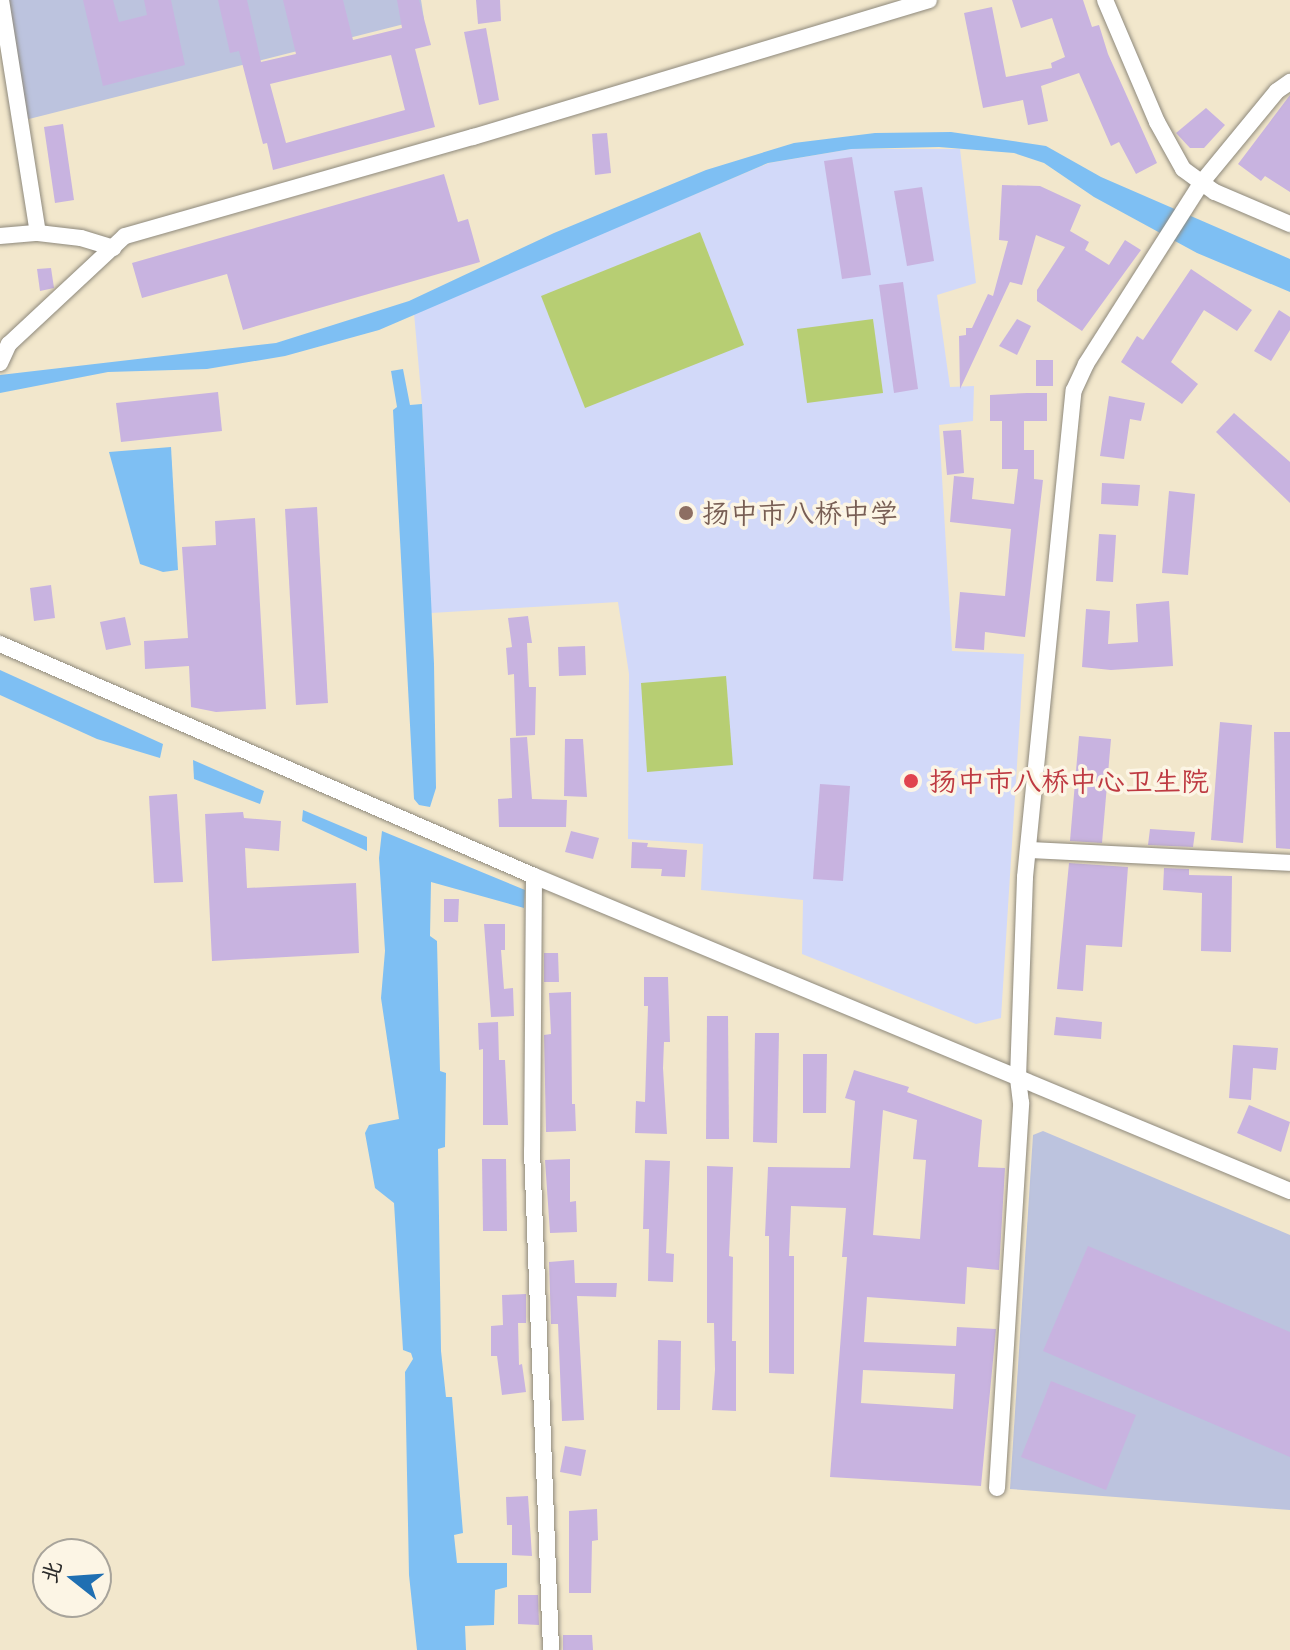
<!DOCTYPE html>
<html>
<head>
<meta charset="utf-8">
<style>
	body { margin:0 }
	#map { position:relative; width:1290px; height:1650px; overflow:hidden; background:#f2e7cc; font-family:Delius,"LXGW WenKai TC",sans-serif }
	div>[style] { position:absolute }
	.built>* { inset:0; background:#d2d9f9 }
	.industrial>* { inset:0; background:#bcc3de }
	.green>* { inset:0; background:#b7ce73 }
	.water>* { inset:0; background:#7ebff3 }
	.building>* { inset:0; background:#c8b3e0 }
	.roads { filter:drop-shadow(0 0 2px #8e897c) drop-shadow(0 0 2px #8e897c) }
	.minor>* { height:16px; margin:-8px; padding:0 8px; transform-origin:8px; border-radius:8px; background:#fff }
	.dots>* { width:22px; height:22px; translate:-50% -50%; box-sizing:border-box; border:4px solid #fcf5e5; border-radius:50% }
	span { translate:-50% -50%; white-space:nowrap; text-align:center; line-height:1.15; -webkit-text-stroke:7px #fcf5e5; paint-order:stroke }
	.education-label { font-size:28px; color:#785e54 }
	.left { translate:0 -50%; text-align:left }
	.health-label { font-size:28px; color:#be3a42 }
	.north { position:absolute; left:32px; top:1538px; width:80px; height:80px; box-sizing:border-box; background:#fcf5e5; border:2px solid #a8a49b; border-radius:50%; rotate:287deg; font-size:22px; font-weight:700; line-height:32px; text-align:center; color:#2b2b2b }
	.north::after { content:''; display:block; margin:auto; width:28px; height:36px; background:#1f6fb2; clip-path:polygon(50% 0,100% 100%,50% 72%,0 100%) }
</style>
</head>
<body>
<div id="map">
	<div class="built">
		<i style="clip-path:polygon(851px 149px,960px 149px,976px 283px,937px 295px,950px 387px,974px 386px,973px 421px,939px 425px,952px 651px,1024px 654px,1001px 1018px,976px 1024px,802px 954px,803px 900px,701px 890px,703px 844px,628px 839px,629px 674px,618px 602px,431px 613px,422px 404px,414px 313px,769px 163px)"></i>
	</div>
	<div class="industrial">
		<i style="clip-path:polygon(5px 0,421px 0,424px 19px,29px 119px,22px 114px)"></i>
		<i style="clip-path:polygon(1043px 1131px,1290px 1235px,1290px 1510px,1010px 1489px,1033px 1135px)"></i>
	</div>
	<div class="green">
		<i style="clip-path:polygon(700px 232px,744px 345px,585px 408px,541px 296px)"></i>
		<i style="clip-path:polygon(873px 319px,883px 393px,807px 403px,797px 329px)"></i>
		<i style="clip-path:polygon(726px 676px,733px 765px,647px 772px,641px 683px)"></i>
	</div>
	<div class="water">
		<i style="clip-path:polygon(951px 132px,1046px 146px,1101px 177px,1290px 259px,1290px 292px,1197px 253px,1094px 197px,1044px 163px,1014px 153px,939px 147px,851px 149px,768px 163px,379px 330px,285px 356px,207px 369px,108px 372px,0 393px,0 375px,276px 343px,409px 301px,554px 233px,706px 170px,794px 143px,875px 133px)"></i>
		<i style="clip-path:polygon(403px 369px,410px 405px,422px 404px,434px 664px,436px 788px,430px 807px,419px 805px,414px 799px,393px 410px,397px 407px,391px 371px)"></i>
		<i style="clip-path:polygon(171px 447px,178px 570px,163px 572px,140px 564px,109px 452px)"></i>
		<i style="clip-path:polygon(0 670px,163px 744px,160px 758px,97px 739px,0 695px)"></i>
		<i style="clip-path:polygon(193px 760px,264px 791px,260px 804px,194px 779px)"></i>
		<i style="clip-path:polygon(303px 810px,367px 837px,367px 851px,302px 821px)"></i>
		<i style="clip-path:polygon(382px 831px,525px 890px,524px 908px,431px 882px,430px 936px,437px 941px,440px 1071px,446px 1073px,445px 1147px,438px 1149px,441px 1351px,446px 1397px,452px 1397px,463px 1533px,454px 1535px,457px 1563px,507px 1563px,507px 1587px,495px 1590px,494px 1625px,465px 1626px,466px 1650px,417px 1650px,409px 1575px,405px 1372px,413px 1359px,411px 1353px,403px 1350px,394px 1203px,375px 1188px,365px 1133px,369px 1125px,399px 1119px,381px 998px,385px 951px,379px 858px)"></i>
	</div>
	<div class="building">
		<i style="clip-path:polygon(83px 0,113px 0,119px 22px,147px 15px,144px 0,171px 0,185px 65px,103px 86px)"></i>
		<i style="clip-path:polygon(evenodd,218px 0,247px 0,261px 62px,296px 54px,283px 0,343px 0,353px 40px,402px 28px,397px 0,419px 0,431px 45px,415px 49px,435px 127px,273px 170px,267px 143px,263px 144px,239px 51px,230px 53px,218px 0,391px 55px,405px 110px,286px 143px,270px 84px,391px 55px)"></i>
		<i style="clip-path:polygon(476px 0,500px 0,501px 21px,478px 24px)"></i>
		<i style="clip-path:polygon(1012px 0,1083px 0,1092px 27px,1099px 25px,1108px 54px,1157px 163px,1136px 174px,1119px 142px,1111px 146px,1079px 73px,1041px 86px,1048px 121px,1028px 125px,1023px 100px,983px 108px,964px 13px,992px 7px,1006px 77px,1052px 68px,1051px 63px,1065px 57px,1052px 18px,1021px 28px)"></i>
		<i style="clip-path:polygon(486px 28px,499px 100px,479px 105px,464px 32px)"></i>
		<i style="clip-path:polygon(1290px 95px,1290px 192px,1265px 176px,1261px 181px,1238px 164px)"></i>
		<i style="clip-path:polygon(1206px 108px,1225px 125px,1204px 148px,1190px 148px,1176px 133px)"></i>
		<i style="clip-path:polygon(63px 124px,74px 200px,55px 203px,44px 127px)"></i>
		<i style="clip-path:polygon(607px 133px,611px 173px,595px 175px,592px 134px)"></i>
		<i style="clip-path:polygon(852px 157px,871px 275px,842px 279px,824px 161px)"></i>
		<i style="clip-path:polygon(444px 174px,458px 222px,468px 219px,480px 262px,243px 330px,227px 274px,142px 298px,132px 263px)"></i>
		<i style="clip-path:polygon(1002px 185px,1040px 186px,1081px 205px,1070px 231px,1089px 242px,1085px 250px,1109px 265px,1125px 240px,1141px 250px,1082px 331px,1037px 301px,1037px 290px,1065px 247px,1036px 235px,1022px 285px,1010px 282px,960px 389px,959px 336px,966px 335px,966px 328px,972px 328px,988px 294px,993px 296px,1008px 241px,999px 240px)"></i>
		<i style="clip-path:polygon(922px 187px,934px 261px,907px 266px,894px 191px)"></i>
		<i style="clip-path:polygon(51px 268px,54px 288px,40px 291px,37px 269px)"></i>
		<i style="clip-path:polygon(1191px 269px,1252px 310px,1237px 331px,1204px 310px,1171px 362px,1198px 384px,1182px 404px,1121px 362px,1137px 336px,1143px 340px)"></i>
		<i style="clip-path:polygon(903px 282px,918px 389px,894px 393px,879px 285px)"></i>
		<i style="clip-path:polygon(1279px 310px,1290px 317px,1290px 330px,1271px 361px,1254px 351px)"></i>
		<i style="clip-path:polygon(1017px 319px,1031px 326px,1017px 355px,999px 346px)"></i>
		<i style="clip-path:polygon(1036px 360px,1053px 360px,1053px 386px,1036px 386px)"></i>
		<i style="clip-path:polygon(218px 392px,222px 431px,121px 442px,116px 403px)"></i>
		<i style="clip-path:polygon(1027px 393px,1047px 393px,1047px 421px,1024px 421px,1024px 450px,1034px 450px,1034px 479px,1043px 480px,1025px 637px,985px 632px,984px 650px,955px 648px,960px 592px,1005px 596px,1011px 529px,950px 522px,954px 476px,974px 478px,972px 499px,1014px 504px,1018px 469px,1002px 469px,1002px 421px,990px 421px,990px 395px)"></i>
		<i style="clip-path:polygon(1109px 396px,1145px 403px,1141px 421px,1130px 419px,1124px 459px,1100px 456px)"></i>
		<i style="clip-path:polygon(1234px 413px,1290px 462px,1290px 503px,1216px 432px)"></i>
		<i style="clip-path:polygon(961px 430px,964px 473px,947px 475px,943px 431px)"></i>
		<i style="clip-path:polygon(1102px 483px,1140px 485px,1138px 506px,1101px 504px)"></i>
		<i style="clip-path:polygon(1169px 491px,1195px 494px,1188px 575px,1162px 573px)"></i>
		<i style="clip-path:polygon(317px 507px,328px 703px,296px 705px,285px 509px)"></i>
		<i style="clip-path:polygon(255px 518px,266px 709px,216px 712px,191px 707px,189px 666px,145px 669px,144px 641px,188px 638px,182px 547px,216px 545px,215px 521px)"></i>
		<i style="clip-path:polygon(1099px 534px,1116px 535px,1113px 582px,1096px 581px)"></i>
		<i style="clip-path:polygon(51px 585px,55px 618px,34px 621px,30px 588px)"></i>
		<i style="clip-path:polygon(1169px 601px,1173px 666px,1111px 670px,1082px 667px,1086px 609px,1110px 611px,1108px 644px,1138px 642px,1136px 604px)"></i>
		<i style="clip-path:polygon(528px 616px,532px 643px,527px 643px,529px 687px,536px 687px,535px 735px,516px 736px,514px 674px,508px 675px,506px 648px,512px 647px,508px 618px)"></i>
		<i style="clip-path:polygon(125px 617px,131px 645px,106px 650px,100px 622px)"></i>
		<i style="clip-path:polygon(585px 646px,586px 675px,559px 676px,558px 647px)"></i>
		<i style="clip-path:polygon(1220px 722px,1252px 725px,1243px 843px,1211px 840px)"></i>
		<i style="clip-path:polygon(1274px 732px,1290px 732px,1290px 849px,1276px 848px)"></i>
		<i style="clip-path:polygon(1079px 736px,1111px 739px,1102px 843px,1070px 841px)"></i>
		<i style="clip-path:polygon(527px 737px,532px 799px,567px 800px,566px 827px,499px 827px,498px 799px,512px 798px,510px 738px)"></i>
		<i style="clip-path:polygon(565px 739px,583px 739px,587px 797px,564px 796px)"></i>
		<i style="clip-path:polygon(820px 784px,850px 786px,843px 881px,813px 879px)"></i>
		<i style="clip-path:polygon(177px 794px,183px 882px,154px 883px,149px 796px)"></i>
		<i style="clip-path:polygon(243px 812px,244px 818px,281px 821px,279px 851px,245px 848px,247px 888px,356px 883px,359px 953px,212px 961px,205px 814px)"></i>
		<i style="clip-path:polygon(1150px 829px,1195px 832px,1193px 847px,1148px 845px)"></i>
		<i style="clip-path:polygon(571px 831px,599px 838px,593px 859px,565px 852px)"></i>
		<i style="clip-path:polygon(632px 842px,648px 843px,647px 847px,687px 850px,685px 877px,661px 876px,662px 869px,631px 868px)"></i>
		<i style="clip-path:polygon(1069px 863px,1128px 867px,1122px 947px,1086px 945px,1083px 991px,1057px 989px)"></i>
		<i style="clip-path:polygon(1164px 868px,1189px 869px,1189px 875px,1232px 876px,1231px 952px,1201px 951px,1202px 893px,1163px 890px)"></i>
		<i style="clip-path:polygon(444px 899px,459px 899px,458px 922px,444px 922px)"></i>
		<i style="clip-path:polygon(484px 924px,505px 924px,505px 950px,501px 950px,504px 989px,513px 988px,514px 1016px,491px 1017px)"></i>
		<i style="clip-path:polygon(544px 953px,558px 953px,559px 982px,544px 982px)"></i>
		<i style="clip-path:polygon(644px 977px,668px 977px,670px 1042px,664px 1042px,663px 1068px,667px 1134px,635px 1133px,636px 1101px,645px 1102px,648px 1006px,644px 1006px)"></i>
		<i style="clip-path:polygon(571px 992px,572px 1104px,575px 1104px,576px 1131px,546px 1132px,544px 1035px,551px 1034px,549px 993px)"></i>
		<i style="clip-path:polygon(707px 1016px,728px 1016px,729px 1139px,706px 1139px)"></i>
		<i style="clip-path:polygon(1056px 1017px,1102px 1022px,1101px 1039px,1054px 1035px)"></i>
		<i style="clip-path:polygon(498px 1022px,499px 1060px,505px 1060px,508px 1125px,483px 1125px,483px 1049px,479px 1050px,478px 1023px)"></i>
		<i style="clip-path:polygon(755px 1033px,779px 1033px,777px 1143px,753px 1142px)"></i>
		<i style="clip-path:polygon(1233px 1045px,1278px 1048px,1276px 1070px,1253px 1068px,1251px 1100px,1229px 1098px)"></i>
		<i style="clip-path:polygon(803px 1054px,827px 1054px,826px 1113px,803px 1113px)"></i>
		<i style="clip-path:polygon(evenodd,854px 1070px,909px 1087px,907px 1092px,982px 1120px,978px 1167px,1005px 1168px,999px 1270px,967px 1267px,965px 1304px,867px 1297px,864px 1342px,956px 1346px,957px 1327px,996px 1329px,981px 1486px,830px 1477px,847px 1257px,842px 1257px,846px 1208px,791px 1206px,789px 1256px,794px 1256px,794px 1374px,769px 1373px,769px 1236px,765px 1236px,768px 1167px,850px 1168px,855px 1101px,845px 1098px,854px 1070px,883px 1110px,917px 1120px,913px 1159px,926px 1160px,920px 1239px,873px 1235px,883px 1110px,854px 1070px,863px 1370px,955px 1374px,953px 1409px,861px 1403px,863px 1370px)"></i>
		<i style="clip-path:polygon(1249px 1105px,1290px 1122px,1281px 1152px,1237px 1133px)"></i>
		<i style="clip-path:polygon(482px 1159px,506px 1159px,507px 1231px,483px 1231px)"></i>
		<i style="clip-path:polygon(570px 1159px,570px 1202px,576px 1201px,577px 1232px,550px 1233px,545px 1160px)"></i>
		<i style="clip-path:polygon(645px 1160px,670px 1161px,666px 1253px,674px 1254px,673px 1282px,648px 1281px,649px 1229px,643px 1229px)"></i>
		<i style="clip-path:polygon(707px 1166px,733px 1167px,729px 1256px,733px 1257px,732px 1341px,736px 1341px,736px 1411px,712px 1410px,715px 1370px,714px 1323px,707px 1323px)"></i>
		<i style="clip-path:polygon(1088px 1246px,1290px 1332px,1290px 1457px,1043px 1351px)"></i>
		<i style="clip-path:polygon(574px 1260px,575px 1283px,617px 1283px,616px 1297px,577px 1296px,584px 1420px,562px 1421px,558px 1324px,551px 1324px,549px 1262px)"></i>
		<i style="clip-path:polygon(526px 1294px,526px 1323px,518px 1323px,519px 1365px,522px 1364px,526px 1392px,502px 1395px,497px 1356px,491px 1356px,491px 1326px,503px 1325px,502px 1295px)"></i>
		<i style="clip-path:polygon(658px 1340px,681px 1341px,680px 1410px,657px 1410px)"></i>
		<i style="clip-path:polygon(1051px 1381px,1136px 1415px,1106px 1490px,1021px 1457px)"></i>
		<i style="clip-path:polygon(565px 1446px,586px 1450px,581px 1476px,560px 1472px)"></i>
		<i style="clip-path:polygon(528px 1496px,532px 1556px,512px 1555px,512px 1525px,507px 1525px,506px 1497px)"></i>
		<i style="clip-path:polygon(597px 1509px,598px 1540px,592px 1541px,591px 1593px,569px 1593px,569px 1511px)"></i>
		<i style="clip-path:polygon(518px 1595px,538px 1595px,539px 1625px,518px 1624px)"></i>
		<i style="clip-path:polygon(563px 1635px,592px 1635px,593px 1650px,563px 1650px)"></i>
	</div>
	<div class="roads">
		<div class="minor">
			<i style="left:1px;top:0;width:236px;rotate:81deg"></i>
			<i style="left:1105px;top:0;width:133px;rotate:66.9deg"></i>
			<i style="left:1157px;top:122px;width:54px;rotate:61deg"></i>
			<i style="left:1183px;top:169px;width:39px;rotate:36deg"></i>
			<i style="left:1215px;top:192px;width:82px;rotate:23.1deg"></i>
			<i style="left:0;top:236px;width:38px;rotate:-5deg"></i>
			<i style="left:38px;top:233px;width:43px;rotate:6.6deg"></i>
			<i style="left:81px;top:238px;width:34px;rotate:17deg"></i>
			<i style="left:0;top:363px;width:21px;rotate:-65deg"></i>
			<i style="left:9px;top:344px;width:158px;rotate:-43deg"></i>
			<i style="left:125px;top:236px;width:362px;rotate:-15.9deg"></i>
			<i style="left:473px;top:137px;width:476px;rotate:-16.7deg"></i>
			<i style="left:0;top:644px;width:582px;rotate:23.48deg"></i>
			<i style="left:534px;top:876px;width:819px;rotate:22.62deg"></i>
			<i style="left:1028px;top:850px;width:262px;rotate:2.8deg"></i>
			<i style="left:534px;top:876px;width:274px;rotate:90.4deg"></i>
			<i style="left:532px;top:1150px;width:500px;rotate:87.82deg"></i>
			<i style="left:997px;top:1488px;width:386px;rotate:-86.4deg"></i>
			<i style="left:1021px;top:1103px;width:25px;rotate:-97deg"></i>
			<i style="left:1018px;top:1078px;width:201px;rotate:-88deg"></i>
			<i style="left:1025px;top:877px;width:489px;rotate:-84.3deg"></i>
			<i style="left:1074px;top:390px;width:29px;rotate:-65deg"></i>
			<i style="left:1086px;top:364px;width:216px;rotate:-57.5deg"></i>
			<i style="left:1202px;top:182px;width:118px;rotate:-50.5deg"></i>
			<i style="left:1277px;top:91px;width:16px;rotate:-35deg"></i>
		</div>
	</div>
	<div class="dots">
		<i style="left:686px;top:513px;background:#8d6e63"></i>
		<i style="left:911px;top:781px;background:#e0444e"></i>
	</div>
	<div class="education-label">
		<span class="left" style="left:702px;top:513px">扬中市八桥中学</span>
	</div>
	<div class="health-label">
		<span class="left" style="left:929px;top:781px">扬中市八桥中心卫生院</span>
	</div>
	<div class="north">北</div>
</div>
</body>
</html>
